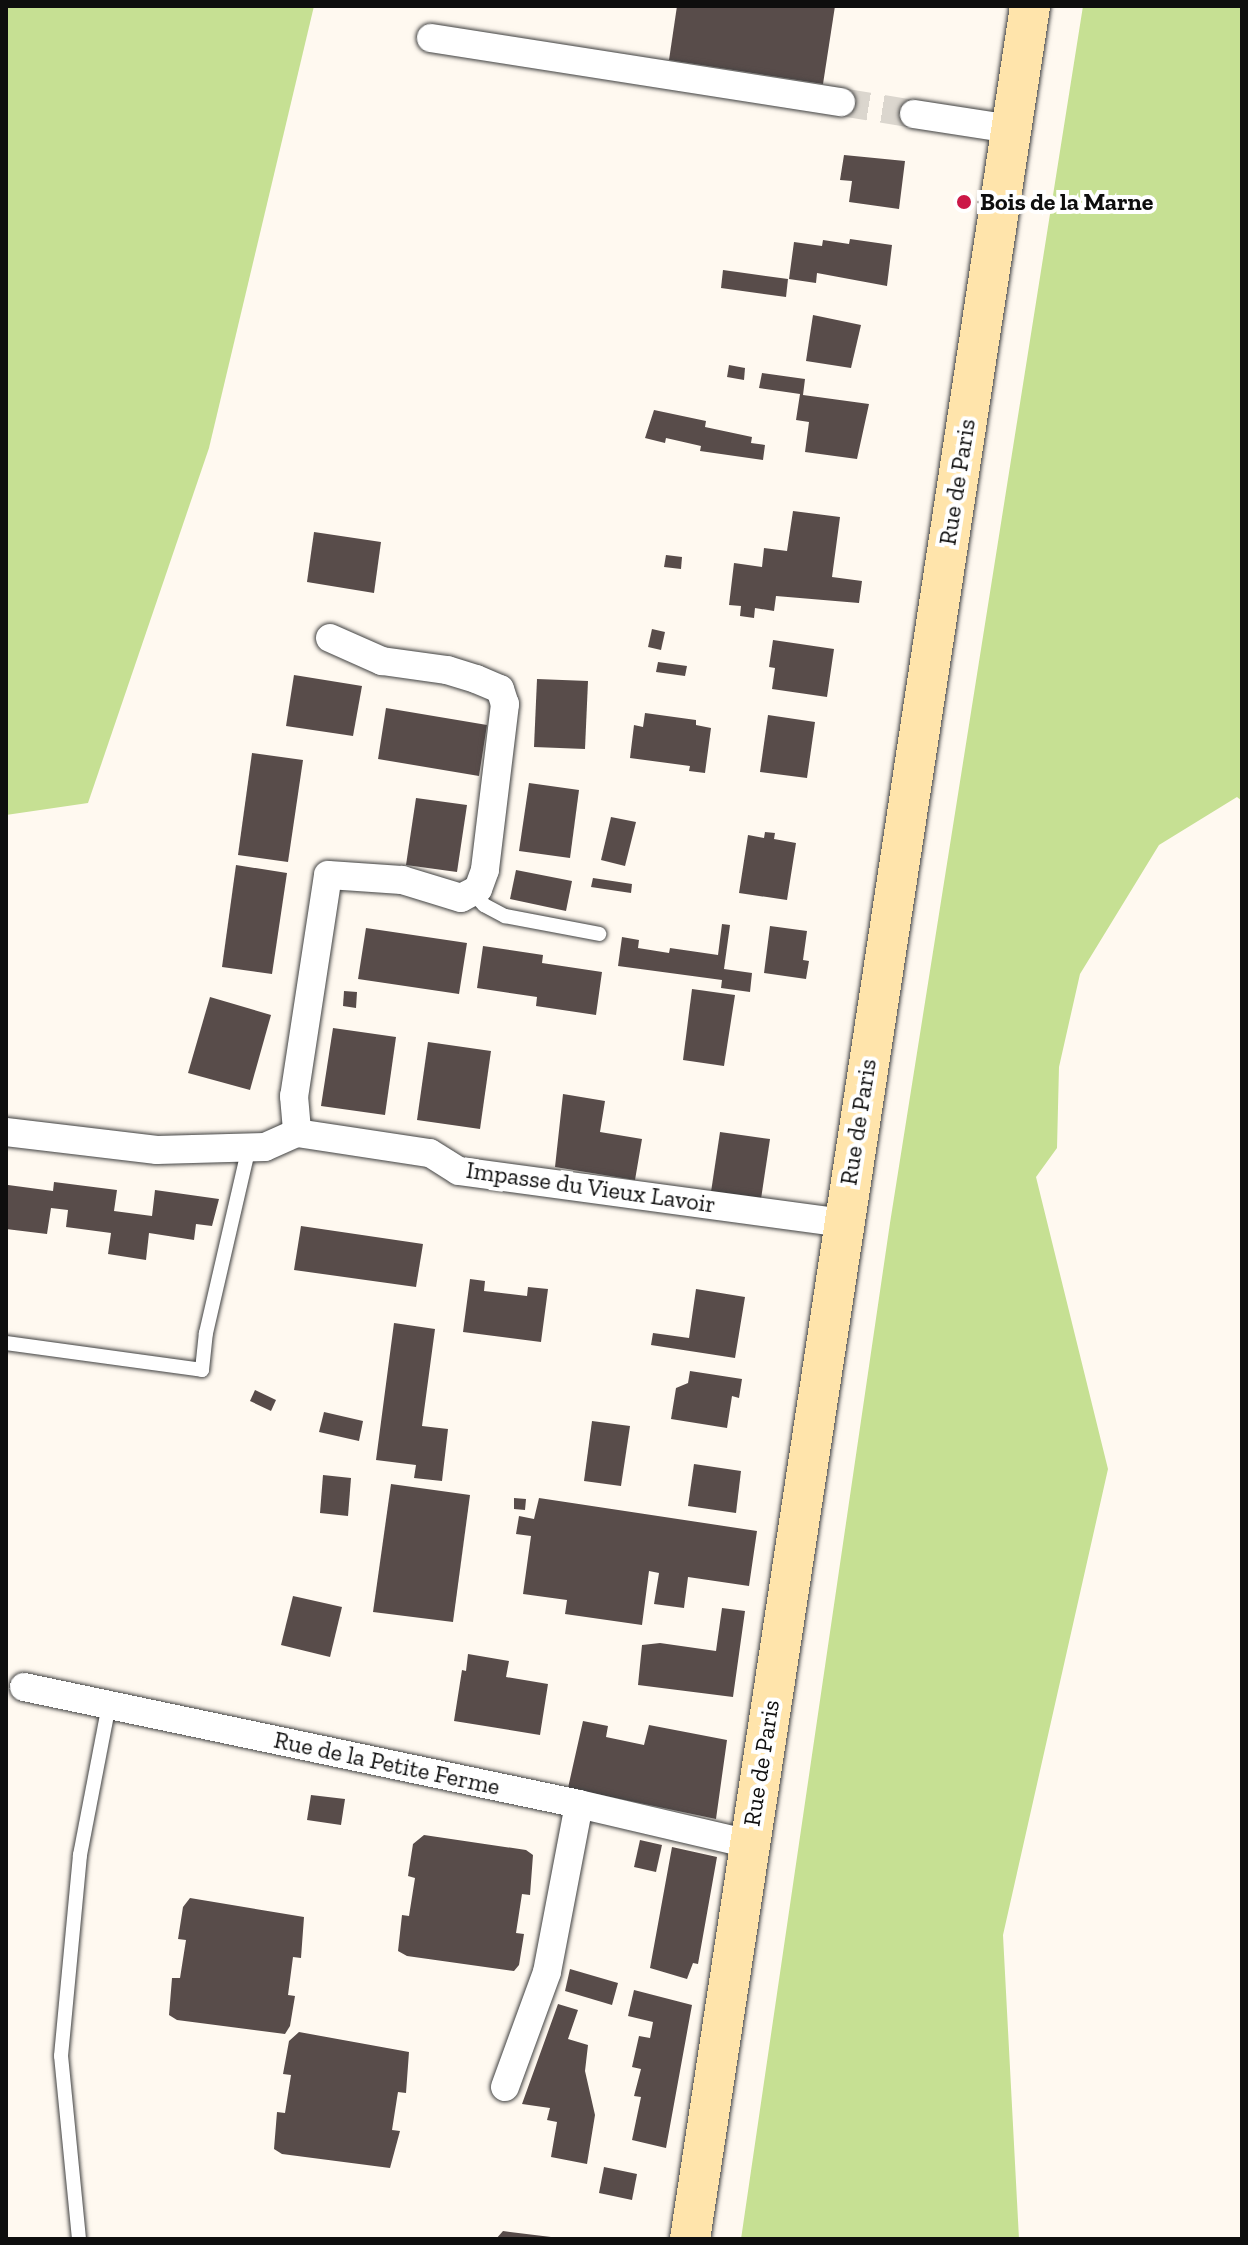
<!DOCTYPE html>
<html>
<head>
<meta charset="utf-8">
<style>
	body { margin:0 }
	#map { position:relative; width:1248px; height:2245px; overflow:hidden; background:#fff9f0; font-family:"Zilla Slab",serif }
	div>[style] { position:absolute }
	.forest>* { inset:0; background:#c6e093 }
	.building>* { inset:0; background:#584c4a }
	.minor-tunnel>* { height:28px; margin-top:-14px; transform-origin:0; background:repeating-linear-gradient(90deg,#dbd6ce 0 28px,transparent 0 42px) }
	.roads { filter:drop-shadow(0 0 2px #414141) drop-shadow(0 0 2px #414141) }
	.service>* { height:14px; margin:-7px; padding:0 7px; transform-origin:7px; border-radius:7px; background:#fff }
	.minor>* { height:28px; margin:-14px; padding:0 14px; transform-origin:14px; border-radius:14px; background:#fff }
	.secondary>* { height:40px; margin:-20px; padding:0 20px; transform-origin:20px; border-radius:20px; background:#ffe4ab }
	.dots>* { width:22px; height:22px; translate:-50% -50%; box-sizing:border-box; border:4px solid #fff; border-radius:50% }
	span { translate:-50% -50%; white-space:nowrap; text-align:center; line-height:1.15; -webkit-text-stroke:8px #fff; paint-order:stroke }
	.poi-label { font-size:24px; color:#0e0e0e; font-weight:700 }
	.left { translate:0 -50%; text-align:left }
	.street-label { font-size:24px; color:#0e0e0e }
	.frame { position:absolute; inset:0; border:8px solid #0e0e0e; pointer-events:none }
</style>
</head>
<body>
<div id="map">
	<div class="forest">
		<i style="clip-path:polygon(6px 6px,314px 6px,209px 448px,88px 803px,6px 815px)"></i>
		<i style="clip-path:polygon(1083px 6px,1242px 6px,1242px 801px,1237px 797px,1159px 845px,1080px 974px,1059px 1067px,1057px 1148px,1036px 1177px,1108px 1469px,1003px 1935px,1019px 2239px,741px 2239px,890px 1223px)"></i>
	</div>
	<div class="building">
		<i style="clip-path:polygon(677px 6px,835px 6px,823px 84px,669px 60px)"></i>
		<i style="clip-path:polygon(844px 155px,905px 161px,899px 209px,849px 202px,852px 181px,840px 180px)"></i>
		<i style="clip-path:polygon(850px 239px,892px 245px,887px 286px,817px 273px,816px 283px,789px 279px,794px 242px,822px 246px,823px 240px,849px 244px)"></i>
		<i style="clip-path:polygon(723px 270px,788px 279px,786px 297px,721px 288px)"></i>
		<i style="clip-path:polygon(813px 315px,861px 325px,851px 368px,806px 361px)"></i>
		<i style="clip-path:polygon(729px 365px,745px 368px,744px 380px,727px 377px)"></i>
		<i style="clip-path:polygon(762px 373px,805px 379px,803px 395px,869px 404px,857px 459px,805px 452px,809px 422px,796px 420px,800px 394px,759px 388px)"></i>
		<i style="clip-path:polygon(654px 410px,706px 421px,705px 427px,752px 437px,751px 443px,765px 445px,763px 460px,700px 451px,701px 446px,666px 438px,665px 443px,645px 438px)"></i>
		<i style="clip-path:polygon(793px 511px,840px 517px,832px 577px,862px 581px,859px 603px,776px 596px,774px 611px,755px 608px,754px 618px,740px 616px,741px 606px,729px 605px,734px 563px,762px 567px,764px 548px,787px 551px)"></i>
		<i style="clip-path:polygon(314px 532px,381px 542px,374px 593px,307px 582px)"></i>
		<i style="clip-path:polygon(666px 555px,682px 557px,681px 569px,664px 567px)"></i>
		<i style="clip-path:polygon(652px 629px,665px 632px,661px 650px,648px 647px)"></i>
		<i style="clip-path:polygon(773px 640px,834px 649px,827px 697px,772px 689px,775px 668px,769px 667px)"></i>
		<i style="clip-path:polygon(658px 662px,687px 666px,685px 676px,656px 672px)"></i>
		<i style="clip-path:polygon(294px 675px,362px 686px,353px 736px,286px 726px)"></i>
		<i style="clip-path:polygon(537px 679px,588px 681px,585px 749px,534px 747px)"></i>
		<i style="clip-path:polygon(386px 708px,487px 725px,479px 776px,378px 759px)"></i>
		<i style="clip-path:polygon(645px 713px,696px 720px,696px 725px,711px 728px,705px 773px,689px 771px,690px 766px,630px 758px,634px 725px,643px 727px)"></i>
		<i style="clip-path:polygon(768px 715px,815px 722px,807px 778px,760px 772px)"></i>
		<i style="clip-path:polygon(252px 753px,303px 760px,288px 862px,238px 855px)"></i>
		<i style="clip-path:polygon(529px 783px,579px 790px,570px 858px,519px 851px)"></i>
		<i style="clip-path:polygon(416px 798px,467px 805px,457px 872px,406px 865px)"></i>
		<i style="clip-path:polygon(611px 817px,636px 822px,625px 866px,601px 860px)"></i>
		<i style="clip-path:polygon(765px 832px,775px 833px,774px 839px,796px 843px,787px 900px,739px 893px,748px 835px,764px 838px)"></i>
		<i style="clip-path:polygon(236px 865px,287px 873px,272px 974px,222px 967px)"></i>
		<i style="clip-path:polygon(516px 870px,572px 881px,566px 911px,510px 899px)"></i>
		<i style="clip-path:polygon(593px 878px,632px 884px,631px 893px,591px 887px)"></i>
		<i style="clip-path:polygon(722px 924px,730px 925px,724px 969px,752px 973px,750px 992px,721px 988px,722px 980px,618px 966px,622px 937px,639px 940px,638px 948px,669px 953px,670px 948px,718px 955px)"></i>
		<i style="clip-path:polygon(770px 926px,807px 931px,803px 960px,809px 961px,806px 979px,764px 973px)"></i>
		<i style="clip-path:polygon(366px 928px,467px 943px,459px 994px,358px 979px)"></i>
		<i style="clip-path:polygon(483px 946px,543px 955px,542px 963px,602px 972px,596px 1015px,536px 1006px,537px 997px,477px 988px)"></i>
		<i style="clip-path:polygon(692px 989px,735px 995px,724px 1066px,683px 1060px)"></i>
		<i style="clip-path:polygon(344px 991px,357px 992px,356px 1008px,343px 1006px)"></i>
		<i style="clip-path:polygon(210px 997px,271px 1015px,250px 1090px,188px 1073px)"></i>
		<i style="clip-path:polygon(333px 1028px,396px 1037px,385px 1115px,321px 1106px)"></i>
		<i style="clip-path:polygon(428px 1042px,491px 1051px,480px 1129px,417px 1120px)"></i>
		<i style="clip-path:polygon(563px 1094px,605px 1101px,600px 1132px,642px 1139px,635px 1180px,555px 1167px)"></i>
		<i style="clip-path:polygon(720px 1132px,770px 1139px,761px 1199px,711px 1192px)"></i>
		<i style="clip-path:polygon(54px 1182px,117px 1190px,114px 1211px,152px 1216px,155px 1190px,219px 1199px,212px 1226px,196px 1224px,194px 1240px,149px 1233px,146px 1260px,108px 1254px,111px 1233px,66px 1227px,68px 1210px,51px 1208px,47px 1234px,6px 1229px,8px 1185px,53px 1191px)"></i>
		<i style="clip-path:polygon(301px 1226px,423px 1244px,416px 1287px,294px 1270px)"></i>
		<i style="clip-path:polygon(470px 1279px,485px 1281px,484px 1291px,527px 1296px,528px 1287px,548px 1289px,541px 1342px,463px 1332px)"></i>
		<i style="clip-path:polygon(696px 1289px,745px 1297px,735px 1358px,651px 1345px,653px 1333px,689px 1338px)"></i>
		<i style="clip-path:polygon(394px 1323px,435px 1329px,422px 1426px,448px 1429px,442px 1481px,414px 1478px,416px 1465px,376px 1460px)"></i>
		<i style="clip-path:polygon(690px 1371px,742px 1379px,739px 1398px,732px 1396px,727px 1428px,671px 1419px,676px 1388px,688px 1383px)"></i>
		<i style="clip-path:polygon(255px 1390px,276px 1400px,271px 1411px,250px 1401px)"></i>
		<i style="clip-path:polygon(324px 1412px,363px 1421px,359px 1441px,319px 1432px)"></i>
		<i style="clip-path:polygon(592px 1421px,630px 1426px,621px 1486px,584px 1481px)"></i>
		<i style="clip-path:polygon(694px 1464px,741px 1471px,736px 1513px,688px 1506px)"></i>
		<i style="clip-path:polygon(323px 1475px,351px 1478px,348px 1516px,320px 1513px)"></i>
		<i style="clip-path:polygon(391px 1484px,470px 1495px,453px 1622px,373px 1612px)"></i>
		<i style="clip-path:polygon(514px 1498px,526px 1499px,525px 1510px,514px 1509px)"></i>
		<i style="clip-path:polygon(539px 1498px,757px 1531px,749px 1586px,688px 1577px,684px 1608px,654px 1604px,659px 1573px,649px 1571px,642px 1625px,565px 1614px,567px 1600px,523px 1594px,531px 1536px,516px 1534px,519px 1516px,534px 1519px)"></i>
		<i style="clip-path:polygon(293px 1596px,342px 1607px,330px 1657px,281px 1645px)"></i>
		<i style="clip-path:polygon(722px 1608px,745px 1611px,733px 1697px,638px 1685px,642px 1645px,660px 1643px,716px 1651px)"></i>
		<i style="clip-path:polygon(468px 1654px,509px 1661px,506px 1677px,548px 1684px,540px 1735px,454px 1721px,462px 1670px,466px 1671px)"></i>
		<i style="clip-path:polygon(583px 1721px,608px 1726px,606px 1737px,644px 1745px,649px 1725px,727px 1740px,716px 1819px,568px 1788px)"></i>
		<i style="clip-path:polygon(311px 1795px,345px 1799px,341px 1825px,307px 1820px)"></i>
		<i style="clip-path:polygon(424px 1835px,526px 1850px,533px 1855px,530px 1895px,522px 1894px,516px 1933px,524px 1934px,519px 1965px,514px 1971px,407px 1956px,398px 1951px,402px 1915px,409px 1916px,415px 1878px,408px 1876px,413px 1844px)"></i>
		<i style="clip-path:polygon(640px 1840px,662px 1845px,656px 1872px,634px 1867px)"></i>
		<i style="clip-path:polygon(672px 1847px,717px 1857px,698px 1964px,693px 1963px,687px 1979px,650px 1968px)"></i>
		<i style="clip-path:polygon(190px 1898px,304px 1917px,301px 1958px,293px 1957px,288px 1995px,295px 1996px,290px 2026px,285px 2034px,177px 2020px,169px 2015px,172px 1978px,180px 1978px,186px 1940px,178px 1939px,183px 1907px)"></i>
		<i style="clip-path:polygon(570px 1969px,618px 1983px,612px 2005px,565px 1991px)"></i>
		<i style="clip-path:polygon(634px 1990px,692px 2005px,666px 2148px,632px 2140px,641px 2097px,634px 2096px,641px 2069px,632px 2067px,639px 2036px,650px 2038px,653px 2022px,628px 2016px)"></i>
		<i style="clip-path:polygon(558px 2004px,578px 2010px,568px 2039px,588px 2045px,585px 2071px,595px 2115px,587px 2164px,551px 2157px,557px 2122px,547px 2120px,550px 2108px,522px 2104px)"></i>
		<i style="clip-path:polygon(299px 2032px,409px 2052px,406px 2093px,398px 2092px,397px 2098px,392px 2130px,400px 2131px,390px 2168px,282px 2154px,274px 2149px,277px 2112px,285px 2113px,291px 2075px,283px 2074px,289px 2041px)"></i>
		<i style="clip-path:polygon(604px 2167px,637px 2174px,632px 2200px,599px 2193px)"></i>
		<i style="clip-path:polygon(503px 2231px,551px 2237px,551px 2239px,496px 2239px)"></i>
	</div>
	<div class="minor-tunnel">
		<i style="left:841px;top:102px;width:74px;rotate:9.3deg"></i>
	</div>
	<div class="roads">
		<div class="service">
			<i style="left:472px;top:892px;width:18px;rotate:47deg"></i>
			<i style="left:484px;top:905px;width:24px;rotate:28deg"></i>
			<i style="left:505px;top:916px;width:96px;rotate:10.8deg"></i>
			<i style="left:6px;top:1343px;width:198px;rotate:7.8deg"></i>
			<i style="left:202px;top:1370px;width:37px;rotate:-84deg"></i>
			<i style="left:206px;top:1333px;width:191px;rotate:-77deg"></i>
			<i style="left:79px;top:2239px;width:184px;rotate:-95.6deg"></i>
			<i style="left:61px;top:2056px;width:202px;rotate:-84.6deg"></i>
			<i style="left:80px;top:1855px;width:153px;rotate:-79.1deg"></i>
		</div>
		<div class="minor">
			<i style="left:431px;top:38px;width:415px;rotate:8.9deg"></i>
			<i style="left:914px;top:114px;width:98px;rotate:8.8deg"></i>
			<i style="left:330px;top:638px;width:57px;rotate:23.9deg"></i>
			<i style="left:382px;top:661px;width:66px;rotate:7.9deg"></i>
			<i style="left:447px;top:670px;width:30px;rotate:17deg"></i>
			<i style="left:476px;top:679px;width:26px;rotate:23deg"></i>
			<i style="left:500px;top:689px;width:16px;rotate:72deg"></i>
			<i style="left:505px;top:704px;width:167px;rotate:96.9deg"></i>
			<i style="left:485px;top:870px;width:20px;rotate:110deg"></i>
			<i style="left:478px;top:889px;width:19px;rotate:152deg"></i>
			<i style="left:461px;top:898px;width:62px;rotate:-163deg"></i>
			<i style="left:402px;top:880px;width:74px;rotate:-176.1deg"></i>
			<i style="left:328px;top:875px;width:224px;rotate:98.7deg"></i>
			<i style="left:294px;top:1096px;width:37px;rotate:85deg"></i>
			<i style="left:297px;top:1133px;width:134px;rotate:8.6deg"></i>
			<i style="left:430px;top:1153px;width:34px;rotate:32deg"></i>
			<i style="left:459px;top:1171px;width:388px;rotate:7.7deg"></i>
			<i style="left:6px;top:1132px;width:152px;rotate:6.8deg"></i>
			<i style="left:157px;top:1150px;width:108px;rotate:-1.6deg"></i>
			<i style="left:265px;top:1147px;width:35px;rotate:-24deg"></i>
			<i style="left:24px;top:1687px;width:567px;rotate:11.9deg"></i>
			<i style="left:579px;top:1804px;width:175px;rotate:13.2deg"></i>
			<i style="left:505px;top:2087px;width:122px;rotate:-69.9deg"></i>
			<i style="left:547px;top:1972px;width:171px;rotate:-79.2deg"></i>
		</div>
		<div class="secondary">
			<i style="left:690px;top:2239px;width:2259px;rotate:-81.34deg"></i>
		</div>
	</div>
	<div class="dots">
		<i style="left:964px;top:202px;background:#cc1847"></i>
	</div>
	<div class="poi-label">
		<span class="left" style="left:980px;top:202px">Bois de la Marne</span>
	</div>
	<div class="street-label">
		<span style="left:957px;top:482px;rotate:-81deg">Rue de Paris</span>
		<span style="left:858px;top:1122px;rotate:-81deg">Rue de Paris</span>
		<span style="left:591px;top:1187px;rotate:8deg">Impasse du Vieux Lavoir</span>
		<span style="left:387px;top:1763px;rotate:12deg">Rue de la Petite Ferme</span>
		<span style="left:761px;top:1763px;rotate:-81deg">Rue de Paris</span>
	</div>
	<div class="frame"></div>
</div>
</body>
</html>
